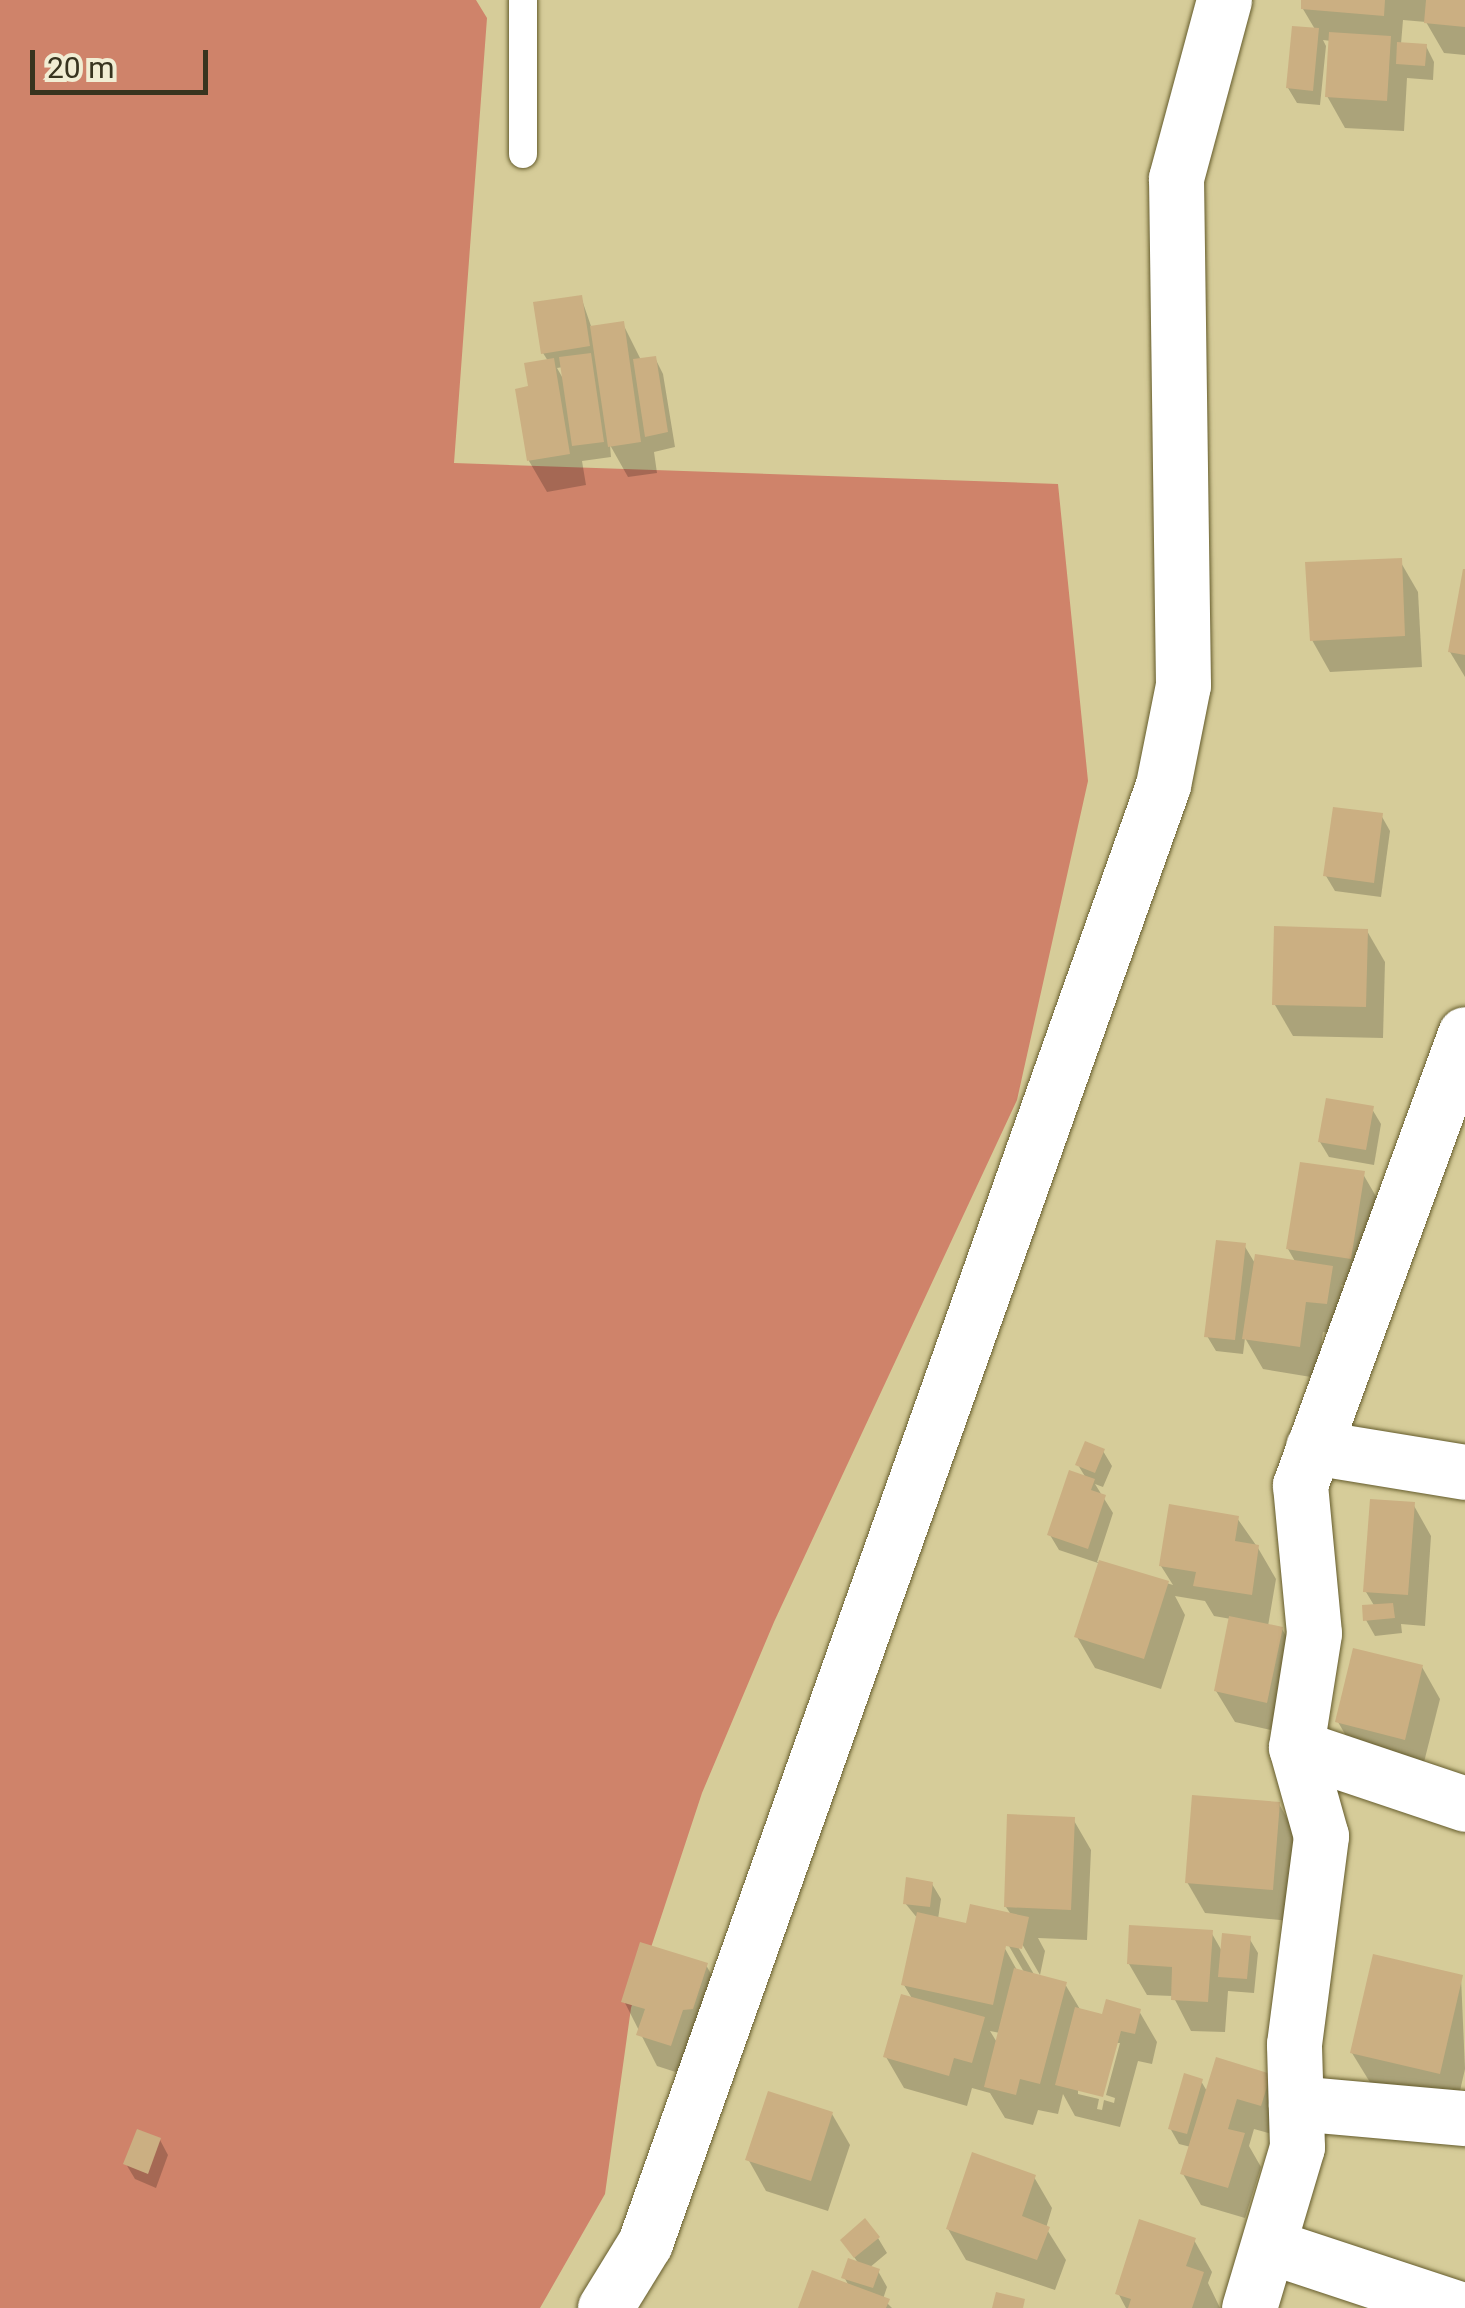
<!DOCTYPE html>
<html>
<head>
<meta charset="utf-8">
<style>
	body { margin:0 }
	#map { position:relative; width:1465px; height:2308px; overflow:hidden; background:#d6cc99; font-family:Roboto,sans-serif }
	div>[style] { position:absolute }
	.green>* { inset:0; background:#cf836a }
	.shadow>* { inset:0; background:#0003 }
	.building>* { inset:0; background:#cbaf82 }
	.roads { filter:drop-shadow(0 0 2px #655c2c) drop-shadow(0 0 2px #655c2c) }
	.service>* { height:28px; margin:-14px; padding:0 14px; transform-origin:14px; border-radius:14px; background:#fff }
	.minor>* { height:55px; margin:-27.5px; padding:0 27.5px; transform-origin:27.5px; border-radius:27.5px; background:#fff }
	span { translate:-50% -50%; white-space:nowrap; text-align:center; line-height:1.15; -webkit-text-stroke:9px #f1edd3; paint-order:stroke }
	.scale { position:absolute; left:30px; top:50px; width:178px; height:45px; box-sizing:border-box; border:5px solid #38341f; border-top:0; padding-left:12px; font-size:30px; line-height:35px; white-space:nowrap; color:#38341f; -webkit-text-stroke:8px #f1edd3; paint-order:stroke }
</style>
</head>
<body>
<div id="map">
	<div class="green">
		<i style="clip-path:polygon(0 0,476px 0,487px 18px,454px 463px,1058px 484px,1088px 781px,1017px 1100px,774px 1622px,702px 1793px,631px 2008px,605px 2194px,540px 2308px,0 2308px)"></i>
	</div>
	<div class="shadow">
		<i style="clip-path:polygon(1304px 0,1465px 0,1465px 55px,1444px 53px,1426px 22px,1403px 20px,1401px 44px,1426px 46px,1434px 62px,1433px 80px,1407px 78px,1404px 131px,1345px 128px,1327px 96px,1331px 41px,1323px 40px,1326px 46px,1320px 105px,1297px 103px,1288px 88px,1316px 31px,1303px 9px)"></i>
		<i style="clip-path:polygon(evenodd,581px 297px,592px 329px,623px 324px,641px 360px,655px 358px,663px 374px,675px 447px,654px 452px,657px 473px,628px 477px,610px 445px,611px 457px,582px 461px,586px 485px,547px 492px,529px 461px,531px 388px,548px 361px,543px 353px,581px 297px,563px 367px,565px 382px,557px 368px,563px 367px)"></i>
		<i style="clip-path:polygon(1400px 561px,1418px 592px,1422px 667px,1330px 672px,1312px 640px)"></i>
		<i style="clip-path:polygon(1465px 573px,1465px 677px,1450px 652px)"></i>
		<i style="clip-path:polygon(1381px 815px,1390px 831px,1381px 897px,1335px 891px,1326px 876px)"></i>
		<i style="clip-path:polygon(1367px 931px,1385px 962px,1383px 1038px,1293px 1036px,1275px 1005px)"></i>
		<i style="clip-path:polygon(1372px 1109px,1381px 1124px,1374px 1165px,1329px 1157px,1320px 1142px)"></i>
		<i style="clip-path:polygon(1363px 1174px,1381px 1205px,1368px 1289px,1341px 1285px,1349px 1299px,1344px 1335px,1323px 1332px,1317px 1378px,1263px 1369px,1245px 1338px,1243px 1354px,1216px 1351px,1207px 1336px,1244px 1245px,1256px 1265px,1296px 1263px,1288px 1249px)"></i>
		<i style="clip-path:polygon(1103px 1451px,1112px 1466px,1103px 1487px,1095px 1484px,1113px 1513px,1097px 1562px,1173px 1585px,1161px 1566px,1237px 1518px,1258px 1548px,1276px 1579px,1268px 1626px,1282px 1629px,1300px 1660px,1284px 1733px,1235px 1722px,1216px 1691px,1231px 1619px,1214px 1616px,1205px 1601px,1175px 1596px,1185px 1615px,1161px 1689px,1095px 1668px,1077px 1637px,1101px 1564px,1059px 1550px,1050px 1535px,1086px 1478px,1078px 1465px)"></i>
		<i style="clip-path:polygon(1413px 1504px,1431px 1536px,1425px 1626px,1401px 1624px,1402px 1633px,1375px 1636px,1366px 1620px,1375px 1607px,1366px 1592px)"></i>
		<i style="clip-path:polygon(1422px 1667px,1440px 1699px,1422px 1770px,1356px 1753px,1338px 1722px)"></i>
		<i style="clip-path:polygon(1279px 1804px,1297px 1836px,1290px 1921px,1205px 1913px,1187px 1882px)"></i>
		<i style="clip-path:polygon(evenodd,1073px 1819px,1091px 1850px,1087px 1940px,1038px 1938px,1045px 1951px,1040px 1975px,1018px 1937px,1014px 1940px,1035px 1976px,1065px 1984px,1081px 2011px,1104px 2017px,1139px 2011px,1157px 2042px,1152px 2064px,1138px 2061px,1120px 2127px,1075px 2116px,1063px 2094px,1058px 2114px,1038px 2110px,1033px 2125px,1005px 2118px,990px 2093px,972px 2088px,967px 2106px,904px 2088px,886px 2057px,913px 2000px,904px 1985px,918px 1919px,905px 1903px,932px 1884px,941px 1899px,938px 1919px,968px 1926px,1012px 1916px,1006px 1907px,1073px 1819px,1002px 1934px,1024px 1972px,1018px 1972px,998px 1936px,1002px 1934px,1073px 1819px,990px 2031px,1000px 2033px,998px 2044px,990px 2031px,1073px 1819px,1115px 2043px,1120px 2043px,1106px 2095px,1115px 2098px,1114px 2103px,1104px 2100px,1102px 2110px,1097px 2109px,1099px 2099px,1078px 2094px,1078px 2088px,1115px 2043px)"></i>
		<i style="clip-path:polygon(1211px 1932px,1223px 1953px,1249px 1938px,1258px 1953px,1254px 1993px,1228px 1991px,1225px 2032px,1191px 2031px,1173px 1996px,1147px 1995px,1129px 1964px)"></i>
		<i style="clip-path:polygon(706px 1965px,724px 1997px,688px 2076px,657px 2066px,624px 2001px)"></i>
		<i style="clip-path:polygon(1461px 1977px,1465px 2069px,1457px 2104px,1371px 2084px,1352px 2053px)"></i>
		<i style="clip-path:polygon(1270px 2076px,1279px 2136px,1254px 2129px,1249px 2146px,1261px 2167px,1245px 2218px,1201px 2205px,1183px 2174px,1191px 2147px,1179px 2144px,1170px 2128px,1201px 2081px,1208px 2093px)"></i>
		<i style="clip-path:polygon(832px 2114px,850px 2145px,828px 2211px,766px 2191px,748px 2159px)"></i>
		<i style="clip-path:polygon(160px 2140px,168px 2155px,156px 2188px,135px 2179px,126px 2164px)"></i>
		<i style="clip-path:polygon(1034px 2177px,1052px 2208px,1046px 2228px,1066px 2260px,1055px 2290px,966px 2260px,948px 2229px)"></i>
		<i style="clip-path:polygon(878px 2238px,887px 2253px,869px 2268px,878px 2271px,887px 2287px,883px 2299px,892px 2308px,800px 2308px,849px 2286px,844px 2277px,859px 2264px,843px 2241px)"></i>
		<i style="clip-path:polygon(1194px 2240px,1212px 2272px,1208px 2283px,1220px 2308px,1126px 2308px,1118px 2293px)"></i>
	</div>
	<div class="building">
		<i style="clip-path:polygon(1301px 0,1385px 0,1384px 16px,1301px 9px)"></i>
		<i style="clip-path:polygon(1426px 0,1465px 0,1465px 27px,1424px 23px)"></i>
		<i style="clip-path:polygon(1292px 26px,1319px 28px,1313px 91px,1286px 88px)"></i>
		<i style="clip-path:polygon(1329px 32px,1391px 36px,1387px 101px,1325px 97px)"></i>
		<i style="clip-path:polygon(1397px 42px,1427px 44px,1425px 66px,1396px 64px)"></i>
		<i style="clip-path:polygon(582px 295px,590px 346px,541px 354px,533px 302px)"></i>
		<i style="clip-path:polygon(624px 321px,641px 442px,608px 447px,590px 326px)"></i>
		<i style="clip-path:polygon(591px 353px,604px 442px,572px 446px,559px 357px)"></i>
		<i style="clip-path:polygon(656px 356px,668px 432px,645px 437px,633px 359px)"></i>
		<i style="clip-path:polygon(554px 358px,570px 454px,527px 461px,515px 389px,528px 386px,524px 363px)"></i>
		<i style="clip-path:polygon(1402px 558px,1405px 636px,1310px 641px,1305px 562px)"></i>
		<i style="clip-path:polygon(1463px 569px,1465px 569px,1465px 655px,1448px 652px)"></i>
		<i style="clip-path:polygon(1333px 807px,1383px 813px,1374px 883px,1323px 876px)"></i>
		<i style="clip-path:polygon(1274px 926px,1368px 929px,1366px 1007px,1272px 1005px)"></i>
		<i style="clip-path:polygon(1326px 1098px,1374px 1106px,1366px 1150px,1318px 1142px)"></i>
		<i style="clip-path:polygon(1300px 1162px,1365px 1171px,1351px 1259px,1286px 1249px)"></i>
		<i style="clip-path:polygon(1216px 1240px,1246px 1243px,1235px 1340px,1204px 1337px)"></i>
		<i style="clip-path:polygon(1255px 1254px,1333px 1266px,1327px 1304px,1306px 1302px,1300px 1347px,1242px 1339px)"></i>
		<i style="clip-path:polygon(1085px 1441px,1105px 1449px,1095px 1473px,1075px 1465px)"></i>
		<i style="clip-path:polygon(1069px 1470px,1095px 1479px,1091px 1490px,1106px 1495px,1088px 1549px,1047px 1535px)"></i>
		<i style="clip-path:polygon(1370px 1499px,1415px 1502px,1408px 1595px,1363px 1592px)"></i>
		<i style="clip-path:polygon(1169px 1504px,1239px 1516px,1235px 1541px,1259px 1545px,1252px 1595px,1193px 1586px,1196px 1572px,1159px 1566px)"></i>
		<i style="clip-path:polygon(1099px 1560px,1169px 1581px,1144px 1659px,1074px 1637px)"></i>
		<i style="clip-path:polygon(1393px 1603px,1395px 1618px,1363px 1621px,1362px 1605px)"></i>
		<i style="clip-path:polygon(1229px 1616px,1283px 1627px,1267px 1703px,1214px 1691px)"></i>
		<i style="clip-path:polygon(1353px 1648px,1423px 1665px,1405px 1740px,1335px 1722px)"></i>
		<i style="clip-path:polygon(1192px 1795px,1280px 1802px,1273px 1890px,1185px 1883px)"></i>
		<i style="clip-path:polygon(1007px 1814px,1075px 1817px,1071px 1910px,1004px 1907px)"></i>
		<i style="clip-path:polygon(906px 1877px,933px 1882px,930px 1907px,903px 1904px)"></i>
		<i style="clip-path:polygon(970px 1904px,1029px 1917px,1022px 1949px,1006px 1946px,993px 2005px,901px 1985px,917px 1912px,966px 1923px)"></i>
		<i style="clip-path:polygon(1129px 1925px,1213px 1930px,1208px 2002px,1171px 2000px,1172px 1967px,1127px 1964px)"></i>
		<i style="clip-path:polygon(1222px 1933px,1251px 1936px,1247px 1979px,1218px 1977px)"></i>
		<i style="clip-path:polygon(640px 1942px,708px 1963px,693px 2009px,683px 2010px,671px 2046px,636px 2035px,645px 2009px,621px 2002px)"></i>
		<i style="clip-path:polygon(1373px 1954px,1463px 1975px,1440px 2074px,1350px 2053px)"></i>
		<i style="clip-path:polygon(1014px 1968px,1067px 1982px,1040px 2084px,1020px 2079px,1016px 2095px,984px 2087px)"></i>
		<i style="clip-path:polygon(901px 1994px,985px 2017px,972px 2063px,954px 2058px,949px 2076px,883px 2057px)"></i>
		<i style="clip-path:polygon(1106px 1999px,1141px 2009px,1135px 2034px,1121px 2031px,1103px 2097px,1055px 2085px,1075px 2007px,1102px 2014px)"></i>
		<i style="clip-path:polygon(1216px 2057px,1271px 2074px,1261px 2106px,1237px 2099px,1228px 2129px,1245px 2133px,1228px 2188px,1180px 2174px)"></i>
		<i style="clip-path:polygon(1184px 2073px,1203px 2079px,1187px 2134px,1168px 2129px)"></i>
		<i style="clip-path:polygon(768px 2091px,833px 2112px,811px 2181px,745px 2160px)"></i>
		<i style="clip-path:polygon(137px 2129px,161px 2138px,148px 2174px,123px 2164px)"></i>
		<i style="clip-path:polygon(972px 2152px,1036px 2175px,1022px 2216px,1050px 2227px,1037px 2260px,946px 2229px)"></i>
		<i style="clip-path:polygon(865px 2218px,880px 2237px,854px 2258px,840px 2240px)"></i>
		<i style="clip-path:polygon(1139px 2219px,1196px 2238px,1186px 2266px,1204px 2272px,1192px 2308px,1128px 2308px,1131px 2299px,1115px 2294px)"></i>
		<i style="clip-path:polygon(848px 2258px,880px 2269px,873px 2288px,841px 2278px)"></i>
		<i style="clip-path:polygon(812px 2270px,890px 2299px,886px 2308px,798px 2308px)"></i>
		<i style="clip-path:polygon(996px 2292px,1025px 2299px,1023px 2308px,992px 2308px)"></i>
	</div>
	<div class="roads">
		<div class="service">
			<i style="left:523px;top:154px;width:154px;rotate:-90deg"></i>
		</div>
		<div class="minor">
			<i style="left:1313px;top:1447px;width:154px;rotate:9.3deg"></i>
			<i style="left:1296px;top:1747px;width:178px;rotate:18.6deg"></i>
			<i style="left:1296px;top:2103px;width:170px;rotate:5.1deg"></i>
			<i style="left:1269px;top:2246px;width:197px;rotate:18.3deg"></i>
			<i style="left:605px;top:2308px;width:76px;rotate:-58.4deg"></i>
			<i style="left:645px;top:2243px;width:1547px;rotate:-70.44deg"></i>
			<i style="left:1163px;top:785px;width:102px;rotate:-78.7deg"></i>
			<i style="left:1183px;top:685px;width:507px;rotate:-90.79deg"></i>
			<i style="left:1176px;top:178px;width:184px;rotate:-74.9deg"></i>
			<i style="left:1249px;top:2308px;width:168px;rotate:-73.4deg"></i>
			<i style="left:1297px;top:2147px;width:103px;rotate:-91.7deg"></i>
			<i style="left:1294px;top:2044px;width:210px;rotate:-82.6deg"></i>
			<i style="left:1321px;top:1836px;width:92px;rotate:-105.7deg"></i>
			<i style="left:1296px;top:1747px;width:115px;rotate:-81deg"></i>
			<i style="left:1314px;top:1633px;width:149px;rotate:-95.4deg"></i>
			<i style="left:1300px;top:1485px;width:480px;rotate:-69.9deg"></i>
		</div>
	</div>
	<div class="scale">20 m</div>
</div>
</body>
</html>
